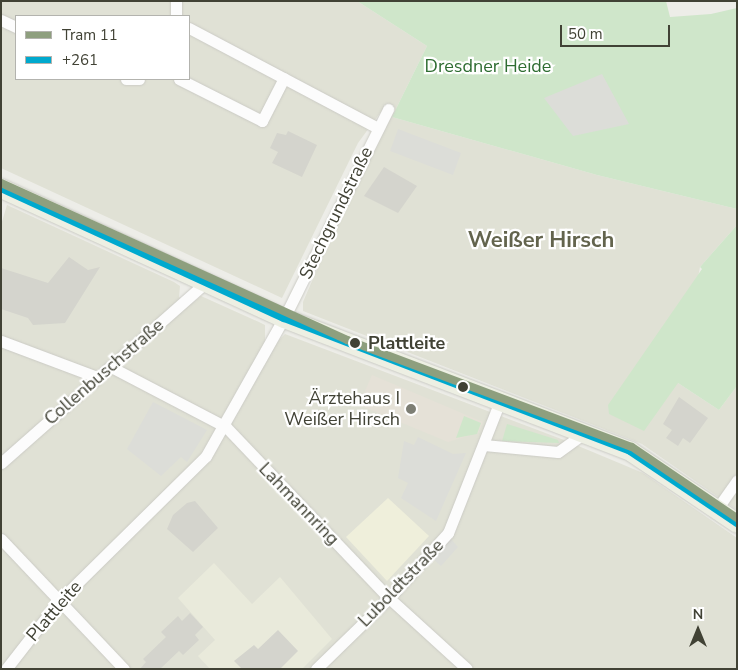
<!DOCTYPE html>
<html>
<head>
<meta charset="utf-8">
<style>
	body { margin:0 }
	#map { position:relative; width:738px; height:670px; overflow:hidden; background:#edede8; font-family:"Nunito Sans",sans-serif }
	div>[style] { position:absolute }
	.residential>* { inset:0; background:#e0e1d5 }
	.commercial>* { inset:0; background:#efefdb }
	.education>* { inset:0; background:#e9eadb }
	.medical>* { inset:0; background:#e5e1d7 }
	.green>* { inset:0; background:#cfe6ca }
	.parking>* { inset:0; background:#dcddd8 }
	.building>* { inset:0; background:#d4d4cd }
	.roads { filter:drop-shadow(0 0 1px #cbcbc5) drop-shadow(0 0 1px #cbcbc5) }
	.street>* { height:11px; margin:-5.5px; padding:0 5.5px; transform-origin:5.5px; border-radius:5.5px; background:#fcfcfc }
	.primary>* { height:19px; margin:-9.5px; padding:0 9.5px; transform-origin:9.5px; border-radius:9.5px; background:#edefe3 }
	.bus-1>* { height:8px; margin:-4px; padding:0 4px; transform-origin:4px; border-radius:4px; background:#00a9ce }
	.tram-1>* { height:8px; margin:-4px; padding:0 4px; transform-origin:4px; border-radius:4px; background:#8e9f7e }
	.dots>* { width:14px; height:14px; translate:-50% -50%; box-sizing:border-box; border:2px solid #fff; border-radius:50% }
	span { translate:-50% -50%; white-space:nowrap; text-align:center; line-height:1.15; -webkit-text-stroke:4.5px #fff; paint-order:stroke }
	.park-label { font-size:18px; color:#2f6d32 }
	.street-label { font-size:18px; color:#414235 }
	.stop-label { font-size:18px; color:#414235; font-weight:700 }
	.left { translate:0 -50%; text-align:left }
	.poi-label { font-size:18px; color:#414235 }
	.right { translate:-100% -50%; text-align:right }
	.district-label { font-size:22px; color:#63644d; font-weight:700 }
	.frame { position:absolute; inset:0; border:2px solid #414235; pointer-events:none }
	.legend { position:absolute; left:15px; top:15px; width:175px; height:65px; box-sizing:border-box; background:#fff; border:1px solid #b3b3ae; margin:0; padding:6px 9px; list-style:none; font-size:15px; color:#414235 }
	.legend li { display:flex; align-items:center; gap:10px; height:25px }
	.legend b { width:25px; border:1px solid #b3b3ae }
	.north { position:absolute; left:673px; top:605px; width:50px; height:50px; -webkit-text-stroke:4px #fff; paint-order:stroke; rotate:0deg; font-size:14px; font-weight:700; line-height:20px; text-align:center; color:#414235 }
	.north::after { content:''; display:block; margin:auto; width:18px; height:22px; background:#414235; clip-path:polygon(50% 0,100% 100%,50% 72%,0 100%) }
	.scale { position:absolute; left:560px; top:25px; width:110px; height:22px; box-sizing:border-box; border:2px solid #414235; border-top:0; padding-left:6px; font-size:15px; line-height:18px; white-space:nowrap; color:#414235; -webkit-text-stroke:4px #fff; paint-order:stroke }
</style>
</head>
<body>
<div id="map">
	<div class="residential">
		<i style="clip-path:polygon(evenodd,1px 1px,357px 1px,427px 46px,392px 117px,597px 175px,737px 209px,737px 225px,700px 267px,678px 383px,719px 410px,737px 386px,737px 510px,642px 444px,303px 311px,303px 302px,350px 193px,391px 117px,380px 113px,358px 143px,282px 298px,1px 168px,1px 1px,16px 16px,189px 16px,189px 79px,16px 79px,16px 16px)"></i>
		<i style="clip-path:polygon(7px 205px,174px 282px,180px 286px,179px 297px,191px 304px,201px 296px,259px 322px,265px 325px,265px 340px,276px 343px,285px 334px,564px 440px,643px 473px,737px 538px,737px 669px,1px 669px,1px 225px)"></i>
	</div>
	<div class="commercial">
		<i style="clip-path:polygon(388px 498px,429px 536px,387px 581px,346px 537px)"></i>
	</div>
	<div class="education">
		<i style="clip-path:polygon(214px 563px,252px 604px,280px 577px,332px 639px,302px 669px,210px 669px,198px 656px,215px 640px,178px 598px)"></i>
	</div>
	<div class="medical">
		<i style="clip-path:polygon(372px 375px,483px 422px,478px 433px,448px 442px,359px 405px)"></i>
	</div>
	<div class="green">
		<i style="clip-path:polygon(357px 1px,666px 1px,670px 17px,711px 14px,737px 8px,737px 209px,597px 175px,392px 117px,427px 46px)"></i>
		<i style="clip-path:polygon(737px 225px,737px 386px,719px 410px,678px 383px,644px 431px,609px 414px,608px 405px,702px 269px,700px 267px)"></i>
		<i style="clip-path:polygon(464px 416px,481px 423px,477px 434px,456px 438px)"></i>
		<i style="clip-path:polygon(507px 424px,558px 440px,559px 443px,502px 441px)"></i>
	</div>
	<div class="parking">
		<i style="clip-path:polygon(602px 74px,629px 124px,573px 136px,544px 98px)"></i>
		<i style="clip-path:polygon(398px 129px,461px 153px,453px 175px,390px 151px)"></i>
		<i style="clip-path:polygon(153px 402px,207px 430px,187px 462px,181px 457px,161px 476px,127px 449px)"></i>
		<i style="clip-path:polygon(418px 437px,453px 454px,466px 453px,436px 521px,401px 498px,408px 483px,398px 478px,404px 441px,414px 445px)"></i>
		<i style="clip-path:polygon(450px 538px,458px 547px,441px 566px,433px 559px)"></i>
	</div>
	<div class="building">
		<i style="clip-path:polygon(288px 131px,317px 145px,302px 177px,272px 163px,278px 152px,270px 148px,277px 133px,286px 135px)"></i>
		<i style="clip-path:polygon(384px 167px,417px 186px,398px 213px,364px 196px)"></i>
		<i style="clip-path:polygon(69px 257px,88px 270px,100px 267px,65px 323px,33px 325px,28px 318px,1px 309px,1px 268px,48px 283px)"></i>
		<i style="clip-path:polygon(679px 397px,708px 418px,690px 443px,683px 438px,678px 446px,666px 438px,672px 430px,663px 424px)"></i>
		<i style="clip-path:polygon(195px 501px,218px 528px,193px 552px,167px 529px,173px 515px,187px 503px)"></i>
		<i style="clip-path:polygon(190px 613px,203px 627px,195px 635px,199px 640px,183px 655px,179px 651px,160px 669px,140px 669px,146px 662px,143px 659px,166px 637px,161px 632px,178px 616px,182px 621px)"></i>
		<i style="clip-path:polygon(278px 630px,298px 651px,280px 669px,242px 669px,234px 661px,254px 645px,258px 649px)"></i>
	</div>
	<div class="roads">
		<div class="street">
			<i style="left:176px;top:16px;width:15px;rotate:-90deg"></i>
			<i style="left:1px;top:20px;width:17px;rotate:25deg"></i>
			<i style="left:189px;top:28px;width:214px;rotate:27.9deg"></i>
			<i style="left:126px;top:79px;width:13px"></i>
			<i style="left:179px;top:79px;width:93px;rotate:26.8deg"></i>
			<i style="left:262px;top:121px;width:48px;rotate:-62.9deg"></i>
			<i style="left:1px;top:341px;width:103px;rotate:20.6deg"></i>
			<i style="left:111px;top:367px;width:130px;rotate:27.6deg"></i>
			<i style="left:226px;top:427px;width:236px;rotate:46.4deg"></i>
			<i style="left:389px;top:598px;width:105px;rotate:42.3deg"></i>
			<i style="left:484px;top:445px;width:74px;rotate:5.4deg"></i>
			<i style="left:558px;top:452px;width:32px;rotate:-36deg"></i>
			<i style="left:1px;top:463px;width:273px;rotate:-41.4deg"></i>
			<i style="left:717px;top:509px;width:35px;rotate:-55deg"></i>
			<i style="left:1px;top:539px;width:179px;rotate:46.6deg"></i>
			<i style="left:6px;top:669px;width:86px;rotate:-52.1deg"></i>
			<i style="left:59px;top:601px;width:206px;rotate:-44.6deg"></i>
			<i style="left:206px;top:456px;width:163px;rotate:-60.6deg"></i>
			<i style="left:286px;top:314px;width:229px;rotate:-63.5deg"></i>
			<i style="left:316px;top:669px;width:102px;rotate:-44.2deg"></i>
			<i style="left:389px;top:598px;width:88px;rotate:-47.8deg"></i>
			<i style="left:448px;top:533px;width:142px;rotate:-68.5deg"></i>
		</div>
		<div class="primary">
			<i style="left:1px;top:188px;width:311px;rotate:24.7deg"></i>
			<i style="left:284px;top:318px;width:371px;rotate:21deg"></i>
			<i style="left:630px;top:451px;width:129px;rotate:33.9deg"></i>
		</div>
	</div>
	<div class="bus-1">
		<i style="left:1px;top:188px;width:311px;rotate:24.7deg"></i>
		<i style="left:284px;top:318px;width:371px;rotate:21deg"></i>
		<i style="left:630px;top:451px;width:129px;rotate:33.9deg"></i>
	</div>
	<div class="tram-1">
		<i style="left:1px;top:183px;width:380px;rotate:24.4deg"></i>
		<i style="left:347px;top:340px;width:304px;rotate:20.6deg"></i>
		<i style="left:632px;top:447px;width:127px;rotate:34.1deg"></i>
	</div>
	<div class="dots">
		<i style="left:355px;top:343px;background:#414235"></i>
		<i style="left:463px;top:387px;background:#414235"></i>
		<i style="left:411px;top:409px;background:#7d7e74"></i>
	</div>
	<div class="park-label">
		<span style="left:488px;top:66px">Dresdner Heide</span>
	</div>
	<div class="street-label">
		<span style="left:336px;top:213px;rotate:-64deg">Stechgrundstraße</span>
		<span style="left:104px;top:372px;rotate:-41deg">Collenbuschstraße</span>
		<span style="left:299px;top:504px;rotate:46deg">Lahmannring</span>
		<span style="left:401px;top:583px;rotate:-46deg">Luboldtstraße</span>
		<span style="left:54px;top:611px;rotate:-49deg">Plattleite</span>
	</div>
	<div class="stop-label">
		<span class="left" style="left:368px;top:343px">Plattleite</span>
	</div>
	<div class="poi-label">
		<span class="right" style="left:400px;top:409px">Ärztehaus I<br>Weißer Hirsch</span>
	</div>
	<div class="district-label">
		<span style="left:541px;top:241px">Weißer Hirsch</span>
	</div>
	<div class="frame"></div>
	<ul class="legend">
	<li><b style="height:6px;background:#8e9f7e"></b>Tram 11</li>
	<li><b style="height:6px;background:#00a9ce"></b>+261</li>
	</ul>
	<div class="north">N</div>
	<div class="scale">50 m</div>
</div>
</body>
</html>
